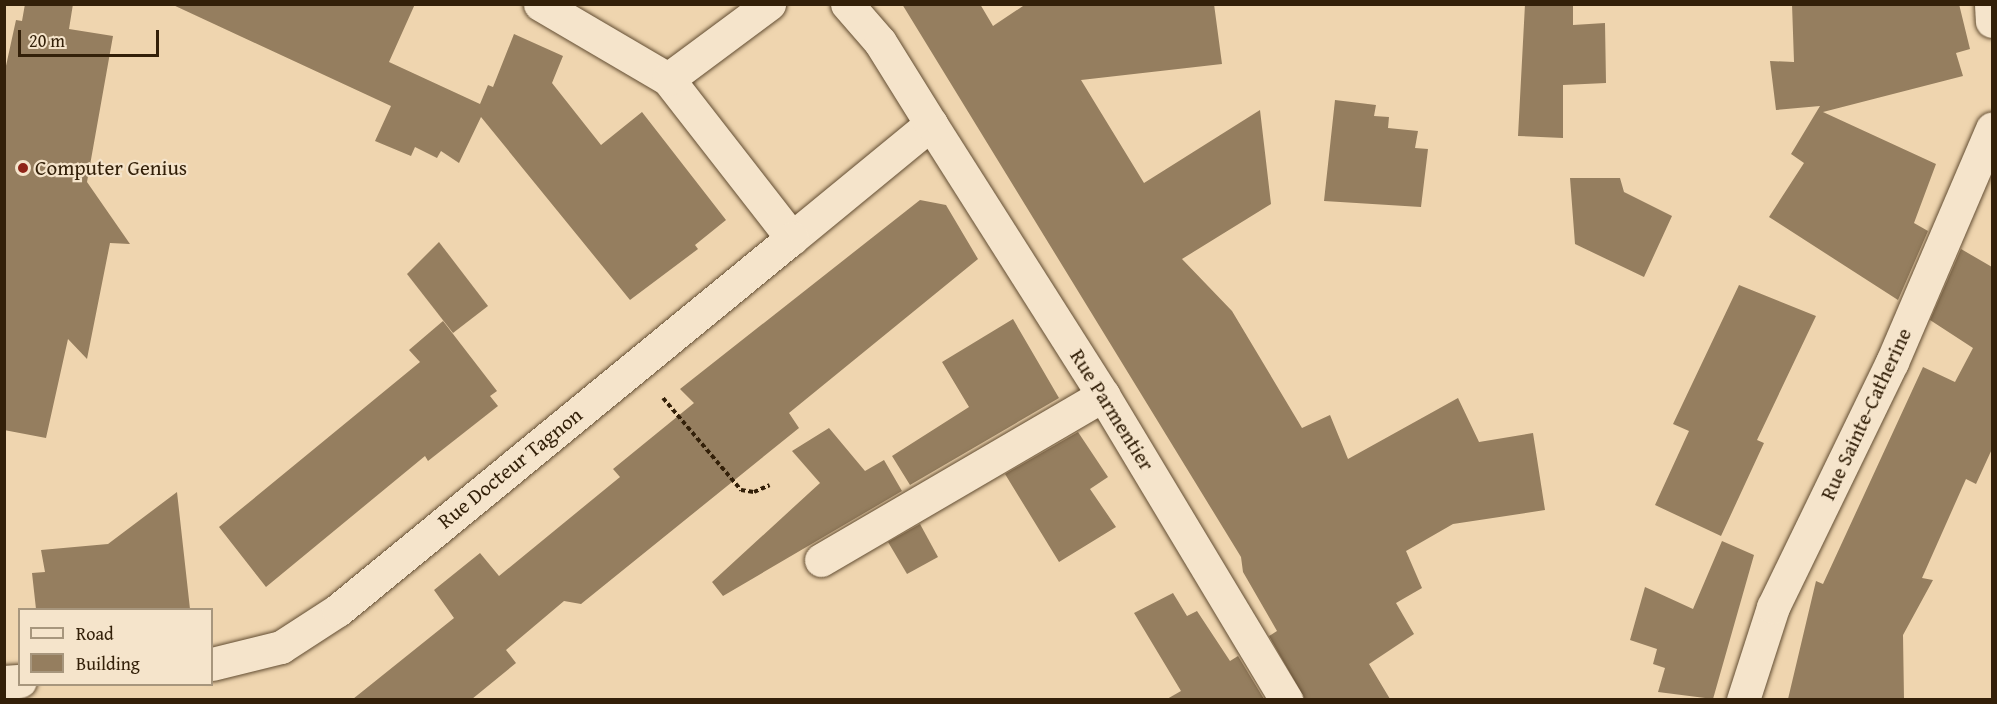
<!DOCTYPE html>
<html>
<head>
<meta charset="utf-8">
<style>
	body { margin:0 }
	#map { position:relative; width:1997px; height:704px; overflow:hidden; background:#efd5af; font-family:"Gentium Book Plus",serif }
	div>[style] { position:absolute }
	.building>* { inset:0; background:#957e5f }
	.path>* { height:4px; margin-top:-2px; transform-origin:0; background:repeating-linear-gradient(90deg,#332009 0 4.5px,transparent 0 7.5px) }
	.roads { filter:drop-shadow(0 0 2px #624d32) drop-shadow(0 0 2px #624d32) }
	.minor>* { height:33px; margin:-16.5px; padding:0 16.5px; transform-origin:16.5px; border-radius:16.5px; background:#f5e4cb }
	.dots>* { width:16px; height:16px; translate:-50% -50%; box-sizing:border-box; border:3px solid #f5e4cb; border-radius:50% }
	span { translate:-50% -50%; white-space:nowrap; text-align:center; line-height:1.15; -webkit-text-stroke:4.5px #f5e4cb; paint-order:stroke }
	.poi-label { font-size:21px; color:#332009 }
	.left { translate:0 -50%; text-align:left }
	.street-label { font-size:21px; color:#332009 }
	.frame { position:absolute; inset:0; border:6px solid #332009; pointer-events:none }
	.legend { position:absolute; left:18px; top:608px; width:195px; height:78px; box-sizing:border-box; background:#f5e4cb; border:2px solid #a7967d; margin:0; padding:8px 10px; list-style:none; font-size:18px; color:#332009 }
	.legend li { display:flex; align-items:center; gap:12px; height:30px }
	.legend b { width:30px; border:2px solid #a7967d }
	.scale { position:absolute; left:18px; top:30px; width:141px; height:27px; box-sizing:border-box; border:3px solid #332009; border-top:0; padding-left:8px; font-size:18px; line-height:21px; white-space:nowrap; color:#332009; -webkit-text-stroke:4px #f5e4cb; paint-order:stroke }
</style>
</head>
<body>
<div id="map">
	<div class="building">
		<i style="clip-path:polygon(25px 4px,73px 4px,69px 29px,113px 36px,87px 182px,130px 244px,110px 243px,87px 359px,68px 339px,46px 438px,4px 430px,4px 75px,16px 20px,22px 21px)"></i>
		<i style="clip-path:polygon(171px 4px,415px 4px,389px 62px,480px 104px,488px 85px,493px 87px,514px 34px,563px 56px,552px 83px,601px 145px,642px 112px,726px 220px,695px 245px,698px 249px,630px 300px,481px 117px,459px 163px,441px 151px,437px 158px,415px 147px,411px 156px,375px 141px,391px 106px)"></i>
		<i style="clip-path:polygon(902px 4px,980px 4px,993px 26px,1026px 4px,1214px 4px,1222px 64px,1081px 80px,1144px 183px,1260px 110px,1271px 204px,1182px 259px,1232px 311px,1302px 428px,1330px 415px,1348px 459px,1458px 398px,1479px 442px,1533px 433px,1545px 510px,1453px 524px,1406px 551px,1422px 588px,1396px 603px,1414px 634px,1369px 664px,1390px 699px,1305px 699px,1269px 636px,1277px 631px,1243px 572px,1241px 557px)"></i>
		<i style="clip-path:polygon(1525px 4px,1573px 4px,1573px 25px,1605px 23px,1606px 83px,1563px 85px,1563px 138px,1518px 136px)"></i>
		<i style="clip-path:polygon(1792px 4px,1959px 4px,1970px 49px,1956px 53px,1963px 76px,1823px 112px,1936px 164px,1914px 223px,1928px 231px,1898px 300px,1769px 217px,1804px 163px,1791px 154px,1820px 106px,1776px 110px,1770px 61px,1794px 62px)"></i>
		<i style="clip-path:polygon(1335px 100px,1376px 105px,1374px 116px,1389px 117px,1388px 128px,1418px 131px,1415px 148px,1428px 149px,1421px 207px,1324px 201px)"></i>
		<i style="clip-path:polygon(1570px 178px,1620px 178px,1624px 192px,1672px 216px,1644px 277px,1575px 244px)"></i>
		<i style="clip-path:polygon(920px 200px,946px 205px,978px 259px,789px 413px,799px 428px,581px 604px,564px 601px,506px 650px,516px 663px,472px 699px,353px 699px,454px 618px,434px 590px,480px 553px,499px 576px,620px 477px,613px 469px,694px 403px,680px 389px)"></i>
		<i style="clip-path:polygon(439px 242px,488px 306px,453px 333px,407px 274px)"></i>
		<i style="clip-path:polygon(1961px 249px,1992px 267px,1992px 449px,1976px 484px,1966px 479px,1922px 578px,1933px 580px,1903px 635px,1904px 699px,1788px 699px,1816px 581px,1823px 584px,1923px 367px,1955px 382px,1973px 348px,1930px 320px)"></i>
		<i style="clip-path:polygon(1739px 285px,1816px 316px,1757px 440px,1764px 443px,1721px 536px,1655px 505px,1689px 431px,1673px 424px)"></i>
		<i style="clip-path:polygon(1013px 319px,1059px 398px,910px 485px,892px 456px,969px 407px,942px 362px)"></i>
		<i style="clip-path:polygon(443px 321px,497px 391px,490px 396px,498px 406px,428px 461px,425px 456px,266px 587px,219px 527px,420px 362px,409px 350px)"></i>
		<i style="clip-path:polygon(829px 428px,865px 471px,884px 460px,902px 491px,723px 596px,712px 582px,820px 483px,792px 451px)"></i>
		<i style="clip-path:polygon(1078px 432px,1108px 477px,1090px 489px,1116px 527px,1059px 562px,1005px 474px)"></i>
		<i style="clip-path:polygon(177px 492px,190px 609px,36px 609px,32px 573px,45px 572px,41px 550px,108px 544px)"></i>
		<i style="clip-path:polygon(920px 524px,938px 557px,907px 574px,888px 542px)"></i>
		<i style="clip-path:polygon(1722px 541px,1754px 555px,1713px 699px,1658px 692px,1665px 668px,1653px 664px,1657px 649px,1630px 640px,1645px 587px,1693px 609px)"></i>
		<i style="clip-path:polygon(1173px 593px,1187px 616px,1197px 611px,1230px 661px,1238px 656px,1264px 699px,1167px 699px,1181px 691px,1134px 613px)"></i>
	</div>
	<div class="path">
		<i style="left:663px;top:398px;width:121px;rotate:49.7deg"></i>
		<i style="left:741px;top:490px;width:13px;rotate:9deg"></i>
		<i style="left:754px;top:492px;width:17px;rotate:-24deg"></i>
	</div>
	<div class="roads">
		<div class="minor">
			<i style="left:540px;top:4px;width:148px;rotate:30.4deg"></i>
			<i style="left:668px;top:79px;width:202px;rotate:52.1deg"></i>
			<i style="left:792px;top:238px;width:180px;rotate:-39.4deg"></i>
			<i style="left:931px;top:124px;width:321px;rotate:57.6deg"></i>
			<i style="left:1103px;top:395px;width:356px;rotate:59deg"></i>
			<i style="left:847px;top:4px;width:50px;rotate:49deg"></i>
			<i style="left:880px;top:42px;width:97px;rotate:58.1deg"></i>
			<i style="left:1991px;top:4px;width:17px;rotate:87deg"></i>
			<i style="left:668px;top:79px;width:126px;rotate:-36.6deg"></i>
			<i style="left:821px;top:560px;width:327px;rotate:-30.3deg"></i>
			<i style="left:212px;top:664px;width:71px;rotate:-13.8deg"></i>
			<i style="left:281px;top:647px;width:68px;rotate:-33deg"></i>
			<i style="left:338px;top:610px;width:587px;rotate:-39.33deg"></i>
			<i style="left:4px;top:682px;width:16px;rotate:-4deg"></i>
			<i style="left:1743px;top:700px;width:98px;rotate:-72.1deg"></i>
			<i style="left:1773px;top:607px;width:272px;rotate:-64.1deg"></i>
			<i style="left:1892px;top:362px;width:254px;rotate:-66.8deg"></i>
		</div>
	</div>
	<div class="dots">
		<i style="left:23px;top:168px;background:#8f2418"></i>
	</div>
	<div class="poi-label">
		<span class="left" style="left:35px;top:168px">Computer Genius</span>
	</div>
	<div class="street-label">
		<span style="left:1112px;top:410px;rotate:58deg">Rue Parmentier</span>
		<span style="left:1866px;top:414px;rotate:-65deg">Rue Sainte-Catherine</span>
		<span style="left:510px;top:468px;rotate:-39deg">Rue Docteur Tagnon</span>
	</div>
	<div class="frame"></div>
	<ul class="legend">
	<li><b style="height:8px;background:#f5e4cb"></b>Road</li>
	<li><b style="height:16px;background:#957e5f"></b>Building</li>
	</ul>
	<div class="scale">20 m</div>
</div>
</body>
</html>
